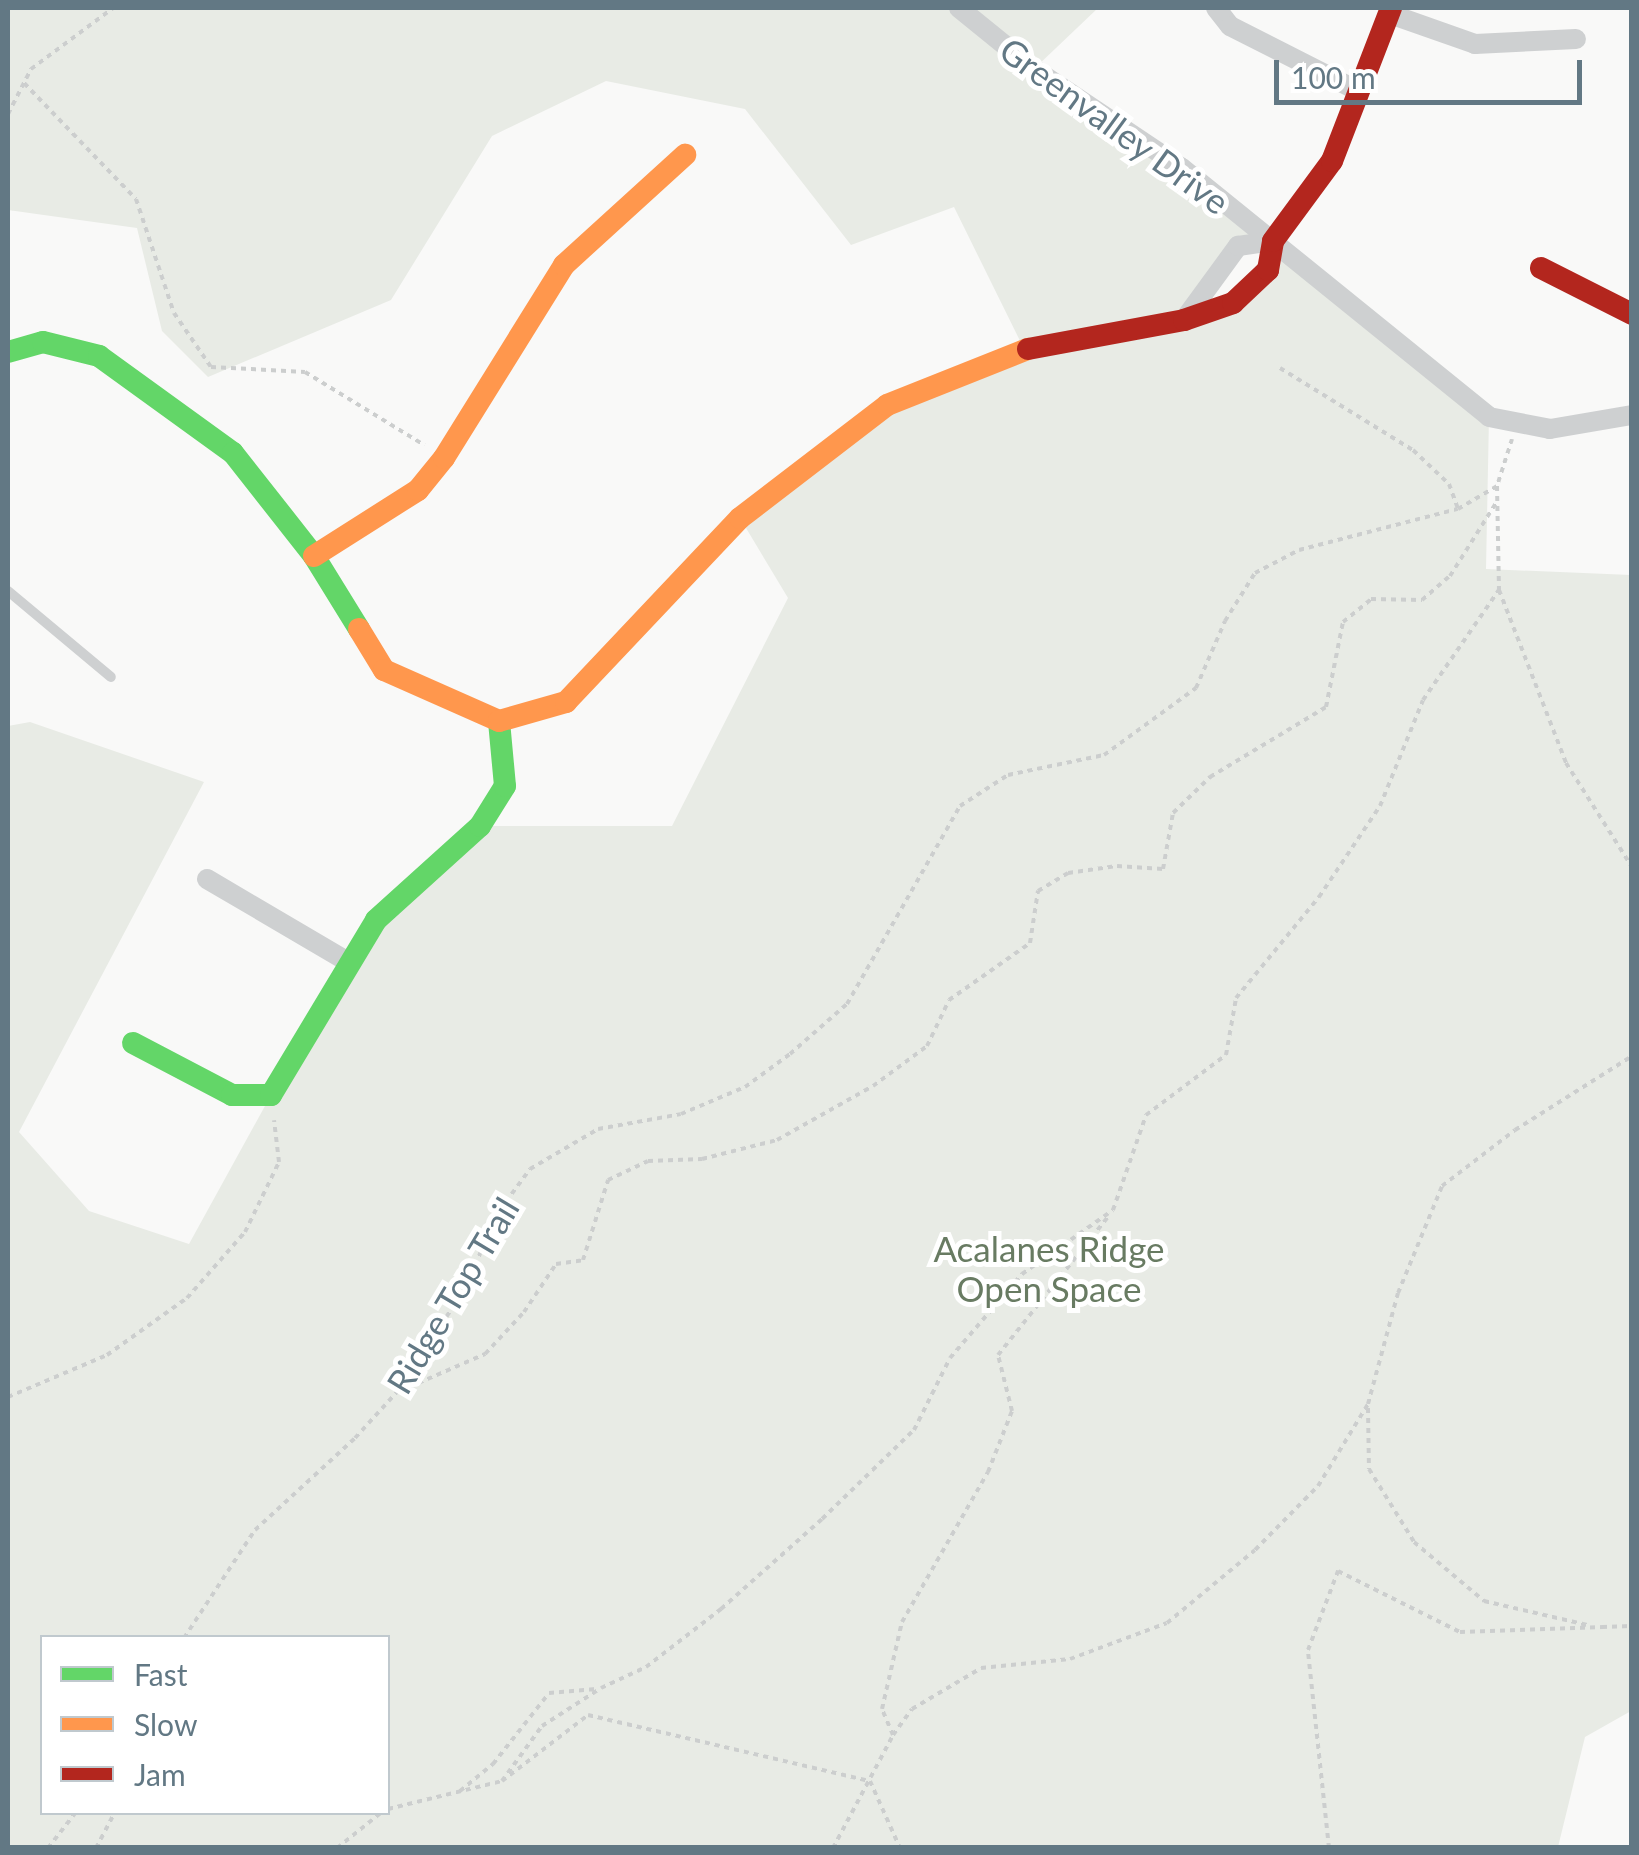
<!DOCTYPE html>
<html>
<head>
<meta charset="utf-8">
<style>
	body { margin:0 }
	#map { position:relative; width:1639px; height:1855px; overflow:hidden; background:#f9f9f8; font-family:Lato,sans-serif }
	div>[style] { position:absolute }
	.green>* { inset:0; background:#e8ebe5 }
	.path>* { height:4px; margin-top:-2px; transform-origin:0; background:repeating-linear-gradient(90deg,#cccece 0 5px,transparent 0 10px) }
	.lane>* { height:10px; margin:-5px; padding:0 5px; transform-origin:5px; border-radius:5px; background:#ced0d1 }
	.street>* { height:20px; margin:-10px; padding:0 10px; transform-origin:10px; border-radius:10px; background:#ced0d1 }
	.fast>* { height:22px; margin:-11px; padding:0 11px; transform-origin:11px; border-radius:11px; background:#63d668 }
	.slow>* { height:22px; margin:-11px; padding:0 11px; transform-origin:11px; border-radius:11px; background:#ff974d }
	.jam>* { height:22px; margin:-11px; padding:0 11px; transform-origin:11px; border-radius:11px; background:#b3261e }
	span { translate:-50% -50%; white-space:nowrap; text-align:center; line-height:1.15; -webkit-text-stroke:10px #fff; paint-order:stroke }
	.street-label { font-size:35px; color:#627884 }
	.park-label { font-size:35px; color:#687b62 }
	.frame { position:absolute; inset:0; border:10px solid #627884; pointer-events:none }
	.legend { position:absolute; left:40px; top:1635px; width:350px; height:180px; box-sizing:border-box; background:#fff; border:2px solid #c0c9ce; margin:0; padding:12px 18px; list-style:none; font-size:30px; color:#627884 }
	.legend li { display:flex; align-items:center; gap:20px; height:50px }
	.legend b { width:50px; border:2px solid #c0c9ce }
	.scale { position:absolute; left:1274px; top:60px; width:308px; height:45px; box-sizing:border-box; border:5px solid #627884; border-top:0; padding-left:12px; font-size:30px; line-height:35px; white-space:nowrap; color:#627884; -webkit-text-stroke:8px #fff; paint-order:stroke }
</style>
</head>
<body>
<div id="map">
	<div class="green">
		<i style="clip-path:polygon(evenodd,8px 8px,1098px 8px,1035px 68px,1182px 168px,1489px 417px,1486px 569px,1631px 575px,1631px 1711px,1585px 1737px,1558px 1847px,8px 1847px,8px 726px,30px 722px,204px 782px,19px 1132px,89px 1211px,189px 1244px,271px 1095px,376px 920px,480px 826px,672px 826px,788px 598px,740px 518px,887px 405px,1024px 349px,954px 207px,851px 245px,745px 109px,606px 81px,492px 136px,391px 300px,208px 377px,162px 331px,137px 228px,8px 210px,8px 8px,1273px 242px,1226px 308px,1185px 318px,1238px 246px,1273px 242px,8px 8px,42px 1638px,388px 1638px,388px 1812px,42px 1812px,42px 1638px)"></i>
	</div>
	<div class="path">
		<i style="left:24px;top:83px;width:161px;rotate:46deg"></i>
		<i style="left:136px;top:199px;width:120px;rotate:71.6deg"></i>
		<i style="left:174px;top:313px;width:65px;rotate:55.6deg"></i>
		<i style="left:211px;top:367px;width:94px;rotate:3deg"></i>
		<i style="left:305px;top:372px;width:140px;rotate:31.5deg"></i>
		<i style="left:8px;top:114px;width:51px;rotate:-62.9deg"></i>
		<i style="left:31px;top:69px;width:102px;rotate:-36.6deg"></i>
		<i style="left:1280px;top:368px;width:156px;rotate:31.7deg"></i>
		<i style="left:1413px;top:450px;width:50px;rotate:43.4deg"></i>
		<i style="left:1449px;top:484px;width:27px;rotate:70deg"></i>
		<i style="left:1512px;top:439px;width:49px;rotate:107.7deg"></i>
		<i style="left:1497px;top:486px;width:104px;rotate:88.9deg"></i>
		<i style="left:1499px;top:590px;width:186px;rotate:68.8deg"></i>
		<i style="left:1566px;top:763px;width:123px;rotate:57.6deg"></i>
		<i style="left:400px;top:1391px;width:93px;rotate:-23.5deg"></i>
		<i style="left:485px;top:1354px;width:57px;rotate:-47.1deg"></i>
		<i style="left:524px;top:1312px;width:58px;rotate:-56.3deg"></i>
		<i style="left:556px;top:1264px;width:27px;rotate:-8deg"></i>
		<i style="left:583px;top:1260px;width:84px;rotate:-72.6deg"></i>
		<i style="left:608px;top:1180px;width:44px;rotate:-25.4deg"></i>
		<i style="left:648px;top:1161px;width:54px;rotate:-2.1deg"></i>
		<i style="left:702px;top:1159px;width:77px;rotate:-14.2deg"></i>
		<i style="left:777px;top:1140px;width:110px;rotate:-29.4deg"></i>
		<i style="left:873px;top:1086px;width:67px;rotate:-36.5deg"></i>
		<i style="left:927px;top:1046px;width:51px;rotate:-64.4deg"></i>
		<i style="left:949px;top:1000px;width:99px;rotate:-35.1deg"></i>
		<i style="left:1030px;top:943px;width:53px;rotate:-81.3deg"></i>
		<i style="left:1038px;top:891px;width:35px;rotate:-31deg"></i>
		<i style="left:1068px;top:873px;width:49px;rotate:-8.1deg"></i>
		<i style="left:1117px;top:866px;width:46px;rotate:3.7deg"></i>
		<i style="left:1163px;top:869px;width:57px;rotate:-79.9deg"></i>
		<i style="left:1173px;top:813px;width:52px;rotate:-44.2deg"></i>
		<i style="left:1210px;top:777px;width:135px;rotate:-31.1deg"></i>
		<i style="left:1326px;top:707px;width:87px;rotate:-78.7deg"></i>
		<i style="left:1343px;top:622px;width:36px;rotate:-39deg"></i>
		<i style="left:1371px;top:599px;width:51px;rotate:1.1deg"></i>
		<i style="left:1422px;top:600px;width:37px;rotate:-41deg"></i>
		<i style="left:1450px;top:576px;width:86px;rotate:-57.8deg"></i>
		<i style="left:8px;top:1397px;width:108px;rotate:-23deg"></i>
		<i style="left:107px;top:1355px;width:98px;rotate:-35.5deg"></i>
		<i style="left:187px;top:1298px;width:88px;rotate:-48.7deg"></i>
		<i style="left:245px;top:1232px;width:78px;rotate:-64.1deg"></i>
		<i style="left:279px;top:1162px;width:42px;rotate:-96.8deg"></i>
		<i style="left:1368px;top:1408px;width:61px;rotate:89.1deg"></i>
		<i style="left:1369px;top:1469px;width:86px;rotate:58.3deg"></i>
		<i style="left:1414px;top:1542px;width:92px;rotate:40.1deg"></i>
		<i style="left:1484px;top:1601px;width:106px;rotate:13.1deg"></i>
		<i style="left:1602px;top:1627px;width:30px;rotate:-2deg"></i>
		<i style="left:184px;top:1638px;width:129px;rotate:-56.7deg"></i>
		<i style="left:255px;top:1530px;width:136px;rotate:-42.6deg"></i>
		<i style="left:355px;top:1438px;width:62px;rotate:-47.6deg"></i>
		<i style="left:397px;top:1392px;width:129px;rotate:-56.7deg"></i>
		<i style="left:468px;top:1284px;width:71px;rotate:-68.5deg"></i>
		<i style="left:494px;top:1218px;width:61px;rotate:-53.7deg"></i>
		<i style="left:530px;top:1169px;width:79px;rotate:-30.5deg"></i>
		<i style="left:598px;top:1129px;width:84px;rotate:-10.2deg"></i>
		<i style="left:681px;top:1114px;width:69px;rotate:-22.9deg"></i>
		<i style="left:745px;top:1087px;width:56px;rotate:-36.3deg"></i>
		<i style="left:790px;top:1054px;width:76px;rotate:-41.3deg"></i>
		<i style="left:847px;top:1004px;width:228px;rotate:-60.3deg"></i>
		<i style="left:960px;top:806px;width:57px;rotate:-32.9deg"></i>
		<i style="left:1008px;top:775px;width:98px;rotate:-11.8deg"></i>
		<i style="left:1104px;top:755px;width:114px;rotate:-36.1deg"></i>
		<i style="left:1196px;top:688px;width:73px;rotate:-66.6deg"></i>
		<i style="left:1225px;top:621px;width:57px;rotate:-58deg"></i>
		<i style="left:1255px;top:573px;width:50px;rotate:-27.6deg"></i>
		<i style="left:1299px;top:550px;width:164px;rotate:-14.5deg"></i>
		<i style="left:1458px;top:509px;width:45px;rotate:-30.5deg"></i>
		<i style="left:893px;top:1735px;width:28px;rotate:-113deg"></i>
		<i style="left:882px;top:1709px;width:89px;rotate:-77.1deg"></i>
		<i style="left:902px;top:1622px;width:173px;rotate:-60.2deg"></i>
		<i style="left:988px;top:1472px;width:66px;rotate:-68.5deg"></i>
		<i style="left:1012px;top:1411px;width:58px;rotate:-104deg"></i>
		<i style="left:998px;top:1355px;width:180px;rotate:-51.5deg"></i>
		<i style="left:502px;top:1781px;width:68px;rotate:-54deg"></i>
		<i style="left:542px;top:1726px;width:70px;rotate:-32.8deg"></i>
		<i style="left:601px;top:1688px;width:50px;rotate:-25deg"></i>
		<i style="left:646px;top:1667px;width:95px;rotate:-37.7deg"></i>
		<i style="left:721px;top:1609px;width:135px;rotate:-41.7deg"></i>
		<i style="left:822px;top:1519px;width:128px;rotate:-44.1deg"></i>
		<i style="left:914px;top:1430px;width:80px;rotate:-63.4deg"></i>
		<i style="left:950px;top:1358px;width:111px;rotate:-49.4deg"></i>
		<i style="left:1022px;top:1274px;width:111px;rotate:-35.1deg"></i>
		<i style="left:1113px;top:1210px;width:101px;rotate:-70.8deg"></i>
		<i style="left:1146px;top:1115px;width:100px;rotate:-36.9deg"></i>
		<i style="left:1226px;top:1055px;width:58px;rotate:-80deg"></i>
		<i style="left:1236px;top:998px;width:131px;rotate:-50.6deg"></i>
		<i style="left:1319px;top:897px;width:110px;rotate:-56.2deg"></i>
		<i style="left:1380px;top:806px;width:114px;rotate:-67.9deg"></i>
		<i style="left:1423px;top:700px;width:134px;rotate:-55.4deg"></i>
		<i style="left:460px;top:1791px;width:43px;rotate:-39.3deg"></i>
		<i style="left:493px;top:1764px;width:90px;rotate:-51.7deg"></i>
		<i style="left:549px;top:1693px;width:47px;rotate:-4.9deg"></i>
		<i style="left:388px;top:1809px;width:117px;rotate:-13.8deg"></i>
		<i style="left:502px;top:1781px;width:108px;rotate:-37.5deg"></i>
		<i style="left:588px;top:1715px;width:290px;rotate:13.2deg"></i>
		<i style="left:870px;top:1781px;width:73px;rotate:65.9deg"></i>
		<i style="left:48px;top:1848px;width:46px;rotate:-52.1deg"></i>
		<i style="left:96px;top:1848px;width:41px;rotate:-62.2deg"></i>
		<i style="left:337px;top:1848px;width:58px;rotate:-38.7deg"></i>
		<i style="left:833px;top:1848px;width:128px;rotate:-62deg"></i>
		<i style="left:893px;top:1735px;width:32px;rotate:-54deg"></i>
		<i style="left:912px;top:1709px;width:80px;rotate:-30.7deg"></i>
		<i style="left:981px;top:1668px;width:89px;rotate:-5.8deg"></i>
		<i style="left:1070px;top:1659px;width:103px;rotate:-20.4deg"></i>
		<i style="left:1167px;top:1623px;width:114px;rotate:-39.7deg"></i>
		<i style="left:1255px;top:1550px;width:90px;rotate:-45.5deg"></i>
		<i style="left:1318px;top:1486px;width:96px;rotate:-58.6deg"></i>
		<i style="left:1368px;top:1404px;width:115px;rotate:-74.9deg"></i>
		<i style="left:1398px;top:1293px;width:116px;rotate:-67.6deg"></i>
		<i style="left:1442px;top:1186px;width:92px;rotate:-37.5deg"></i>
		<i style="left:1515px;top:1130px;width:138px;rotate:-32.3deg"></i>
		<i style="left:1329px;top:1848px;width:199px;rotate:-96.1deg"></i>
		<i style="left:1308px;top:1650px;width:85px;rotate:-69.2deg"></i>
		<i style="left:1338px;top:1571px;width:136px;rotate:26.6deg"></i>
		<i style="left:1460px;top:1632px;width:144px;rotate:-2deg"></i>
	</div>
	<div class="lane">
		<i style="left:8px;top:591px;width:134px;rotate:39.9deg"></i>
	</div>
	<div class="street">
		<i style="left:959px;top:8px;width:97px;rotate:39.1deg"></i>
		<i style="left:1034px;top:69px;width:178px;rotate:33.8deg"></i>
		<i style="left:1182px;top:168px;width:395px;rotate:39deg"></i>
		<i style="left:1489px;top:417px;width:62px;rotate:11.1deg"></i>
		<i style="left:1550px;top:429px;width:83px;rotate:-9.7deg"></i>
		<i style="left:1216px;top:8px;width:23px;rotate:52deg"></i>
		<i style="left:1230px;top:26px;width:144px;rotate:26.9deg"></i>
		<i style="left:1390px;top:14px;width:90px;rotate:19.4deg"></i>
		<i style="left:1475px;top:44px;width:101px;rotate:-2.8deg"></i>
		<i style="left:1184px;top:320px;width:92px;rotate:-53.9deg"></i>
		<i style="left:1238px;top:246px;width:35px;rotate:-8deg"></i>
		<i style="left:207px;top:879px;width:166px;rotate:30.4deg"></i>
	</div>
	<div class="fast">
		<i style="left:8px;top:352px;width:36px;rotate:-16deg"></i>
		<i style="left:43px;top:342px;width:58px;rotate:14deg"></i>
		<i style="left:99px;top:356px;width:165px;rotate:35.9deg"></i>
		<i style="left:233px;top:453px;width:131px;rotate:51.8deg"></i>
		<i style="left:314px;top:556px;width:86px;rotate:58.3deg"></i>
		<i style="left:133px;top:1043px;width:112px;rotate:27.7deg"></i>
		<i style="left:232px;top:1095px;width:39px"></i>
		<i style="left:271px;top:1095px;width:204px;rotate:-59deg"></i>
		<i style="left:376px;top:920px;width:140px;rotate:-42.1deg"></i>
		<i style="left:480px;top:826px;width:47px;rotate:-58deg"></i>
		<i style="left:505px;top:786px;width:65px;rotate:-95.3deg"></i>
	</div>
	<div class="slow">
		<i style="left:314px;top:556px;width:123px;rotate:-32.4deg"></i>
		<i style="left:418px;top:490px;width:41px;rotate:-50.9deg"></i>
		<i style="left:444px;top:458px;width:227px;rotate:-58.1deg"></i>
		<i style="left:564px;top:265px;width:164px;rotate:-42.3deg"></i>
		<i style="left:359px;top:629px;width:48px;rotate:58.6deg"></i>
		<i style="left:384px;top:670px;width:126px;rotate:23.9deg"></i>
		<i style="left:499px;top:721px;width:70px;rotate:-15.8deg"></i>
		<i style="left:566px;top:702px;width:253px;rotate:-46.6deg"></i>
		<i style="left:740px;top:518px;width:185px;rotate:-37.5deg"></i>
		<i style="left:887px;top:405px;width:152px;rotate:-21.7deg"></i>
	</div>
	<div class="jam">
		<i style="left:1541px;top:268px;width:102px;rotate:26.8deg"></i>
		<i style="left:1028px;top:349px;width:159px;rotate:-10.5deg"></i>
		<i style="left:1184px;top:320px;width:52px;rotate:-19.1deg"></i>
		<i style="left:1233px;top:303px;width:48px;rotate:-43.3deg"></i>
		<i style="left:1268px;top:270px;width:29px;rotate:-80deg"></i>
		<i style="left:1273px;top:241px;width:99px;rotate:-53.6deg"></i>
		<i style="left:1332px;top:161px;width:164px;rotate:-68.9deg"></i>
	</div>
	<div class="street-label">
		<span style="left:1115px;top:125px;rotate:36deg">Greenvalley Drive</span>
		<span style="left:452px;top:1295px;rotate:-59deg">Ridge Top Trail</span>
	</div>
	<div class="park-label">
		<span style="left:1049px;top:1268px">Acalanes Ridge<br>Open Space</span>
	</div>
	<div class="frame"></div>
	<ul class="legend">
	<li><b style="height:12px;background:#63d668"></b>Fast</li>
	<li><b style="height:12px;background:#ff974d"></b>Slow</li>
	<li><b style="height:12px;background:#b3261e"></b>Jam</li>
	</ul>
	<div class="scale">100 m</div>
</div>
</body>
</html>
